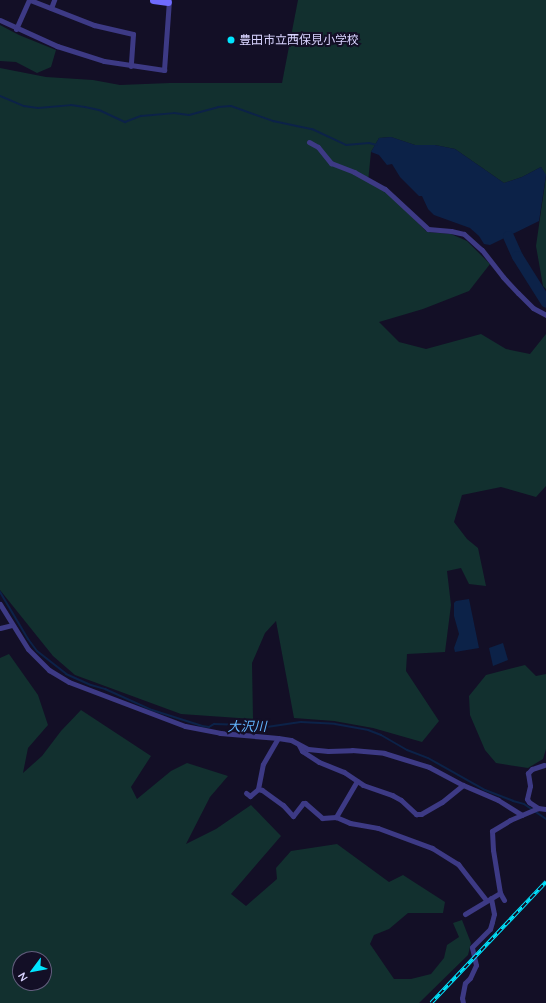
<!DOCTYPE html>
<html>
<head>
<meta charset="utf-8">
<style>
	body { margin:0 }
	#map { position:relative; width:546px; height:1003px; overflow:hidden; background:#130f26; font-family:Quicksand,"Noto Sans JP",sans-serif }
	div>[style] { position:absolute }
	.green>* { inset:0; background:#12302f }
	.water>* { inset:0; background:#0c2248 }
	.stream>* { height:2px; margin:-1px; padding:0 1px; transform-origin:1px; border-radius:1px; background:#0c2248 }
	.river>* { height:11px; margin:-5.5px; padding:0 5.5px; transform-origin:5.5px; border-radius:5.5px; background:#0c2248 }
	.street>* { height:5px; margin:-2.5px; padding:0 2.5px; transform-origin:2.5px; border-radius:2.5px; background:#3d3a85 }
	.secondary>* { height:7px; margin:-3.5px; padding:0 3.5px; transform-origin:3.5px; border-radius:3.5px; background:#6f6bff }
	.rail>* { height:3.5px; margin-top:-1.75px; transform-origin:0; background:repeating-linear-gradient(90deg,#130f26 0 6px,#00e5ff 0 12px); box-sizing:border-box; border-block:1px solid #00e5ff }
	.dots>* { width:11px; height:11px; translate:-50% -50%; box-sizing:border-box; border:2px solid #130f26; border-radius:50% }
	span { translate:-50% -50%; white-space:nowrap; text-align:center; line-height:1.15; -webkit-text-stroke:4px #130f26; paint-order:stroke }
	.poi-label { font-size:12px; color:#d9d4ff }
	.left { translate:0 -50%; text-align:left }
	.water-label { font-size:13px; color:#62b6ff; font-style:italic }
	.north { position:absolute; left:12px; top:951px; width:40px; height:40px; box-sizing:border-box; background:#130f26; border:1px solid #625e7d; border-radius:50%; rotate:238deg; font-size:11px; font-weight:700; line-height:16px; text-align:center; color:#d9d4ff }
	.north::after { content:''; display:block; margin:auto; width:14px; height:18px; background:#00e5ff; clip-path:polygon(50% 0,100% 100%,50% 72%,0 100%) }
</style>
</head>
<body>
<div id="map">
	<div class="green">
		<i style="clip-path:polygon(298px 0,546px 0,546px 289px,543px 286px,536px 246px,546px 176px,541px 167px,522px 177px,504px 183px,455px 149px,435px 145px,415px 145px,391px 137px,379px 138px,371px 152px,368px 182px,384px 189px,427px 232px,451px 234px,467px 241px,490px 264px,469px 291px,423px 309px,379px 322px,399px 342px,426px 349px,481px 334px,506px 349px,530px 354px,546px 334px,546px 486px,536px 497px,501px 487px,462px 495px,454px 522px,467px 539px,478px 548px,486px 586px,469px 584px,461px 568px,447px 571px,451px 605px,445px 652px,407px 654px,406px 671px,439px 721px,422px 742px,373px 728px,334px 721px,294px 718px,276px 621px,265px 633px,252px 663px,253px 719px,181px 714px,75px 675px,53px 656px,0 590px,0 68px,46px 77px,93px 80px,120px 85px,170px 83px,282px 83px)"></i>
		<i style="clip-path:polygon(0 25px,19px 35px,56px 50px,51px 67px,37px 73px,16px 62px,0 61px)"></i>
		<i style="clip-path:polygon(evenodd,9px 654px,38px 695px,48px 725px,28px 748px,23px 773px,42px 756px,61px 731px,81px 710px,151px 756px,131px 787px,137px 799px,171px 771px,187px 763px,228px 776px,210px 797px,186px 844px,216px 829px,251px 805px,281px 836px,231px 894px,246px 906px,277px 879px,276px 868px,291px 851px,337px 844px,389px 882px,403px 875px,445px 902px,443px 913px,408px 913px,389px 929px,374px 935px,370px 944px,394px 979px,411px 979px,431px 974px,444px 958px,447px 945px,459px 937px,453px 923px,462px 920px,471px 943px,468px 955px,419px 1003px,0 1003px,0 658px,9px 654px,20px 959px,44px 959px,44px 983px,20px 983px,20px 959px)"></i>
		<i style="clip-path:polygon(525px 665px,536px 676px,546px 674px,546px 749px,543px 759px,528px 768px,496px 763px,485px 750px,470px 715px,469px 696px,486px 675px)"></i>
	</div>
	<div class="water">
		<i style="clip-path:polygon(391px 137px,415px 145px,435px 145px,455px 149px,504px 183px,522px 177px,541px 167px,546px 175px,539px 221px,490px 245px,484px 244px,479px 236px,470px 228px,434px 215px,428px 209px,422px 196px,419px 196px,400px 177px,392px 164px,387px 165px,379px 155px,371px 152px,379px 138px)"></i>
		<i style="clip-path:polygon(469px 599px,479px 648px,455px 652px,454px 648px,459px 634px,454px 616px,454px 603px,456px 601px)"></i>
		<i style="clip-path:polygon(503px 643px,508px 660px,493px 666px,489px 648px)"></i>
	</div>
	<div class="stream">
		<i style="left:0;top:96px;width:26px;rotate:23deg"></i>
		<i style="left:24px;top:106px;width:14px;rotate:8deg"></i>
		<i style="left:38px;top:108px;width:33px;rotate:-5deg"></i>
		<i style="left:71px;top:105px;width:14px;rotate:8deg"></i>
		<i style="left:85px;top:107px;width:14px;rotate:12deg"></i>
		<i style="left:99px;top:110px;width:29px;rotate:25deg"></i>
		<i style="left:125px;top:122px;width:17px;rotate:-21deg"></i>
		<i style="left:141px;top:116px;width:33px;rotate:-5deg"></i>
		<i style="left:174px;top:113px;width:15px;rotate:8deg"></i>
		<i style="left:189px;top:115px;width:30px;rotate:-15deg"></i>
		<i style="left:218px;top:107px;width:13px;rotate:-4deg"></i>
		<i style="left:231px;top:106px;width:45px;rotate:19.7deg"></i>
		<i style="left:273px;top:121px;width:40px;rotate:12deg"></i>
		<i style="left:312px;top:129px;width:38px;rotate:25deg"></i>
		<i style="left:346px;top:145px;width:23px;rotate:-5deg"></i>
		<i style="left:369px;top:143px;width:8px;rotate:14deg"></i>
		<i style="left:0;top:592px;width:55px;rotate:59.2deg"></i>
		<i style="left:28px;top:639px;width:15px;rotate:53deg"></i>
		<i style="left:37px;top:651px;width:37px;rotate:38deg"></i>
		<i style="left:66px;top:674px;width:27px;rotate:24deg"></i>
		<i style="left:91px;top:685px;width:15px;rotate:16deg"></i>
		<i style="left:105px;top:689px;width:51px;rotate:24.1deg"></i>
		<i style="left:152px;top:710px;width:52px;rotate:17.7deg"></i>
		<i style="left:202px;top:726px;width:7px;rotate:8deg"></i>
		<i style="left:209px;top:727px;width:6px;rotate:-31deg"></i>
		<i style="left:214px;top:724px;width:32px;rotate:2deg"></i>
		<i style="left:246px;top:725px;width:7px;rotate:27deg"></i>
		<i style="left:252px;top:728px;width:8px"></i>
		<i style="left:260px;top:728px;width:41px;rotate:-8.3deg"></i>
		<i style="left:301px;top:722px;width:34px;rotate:3deg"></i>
		<i style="left:335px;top:724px;width:34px;rotate:10deg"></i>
		<i style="left:368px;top:730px;width:14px;rotate:21deg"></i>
		<i style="left:381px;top:735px;width:30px;rotate:30deg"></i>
		<i style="left:407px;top:750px;width:22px;rotate:21deg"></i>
		<i style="left:428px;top:758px;width:65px;rotate:29.3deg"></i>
		<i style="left:485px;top:790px;width:30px;rotate:21deg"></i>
		<i style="left:513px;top:801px;width:11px;rotate:15deg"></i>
		<i style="left:524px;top:804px;width:27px;rotate:34deg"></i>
	</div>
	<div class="river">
		<i style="left:508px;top:236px;width:22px;rotate:66deg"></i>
		<i style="left:517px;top:256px;width:54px;rotate:57.8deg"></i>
	</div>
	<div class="street">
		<i style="left:30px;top:0;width:69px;rotate:21.3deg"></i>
		<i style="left:94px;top:25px;width:40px;rotate:13deg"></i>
		<i style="left:133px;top:34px;width:32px;rotate:94deg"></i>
		<i style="left:51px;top:8px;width:9px;rotate:-69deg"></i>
		<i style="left:0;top:20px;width:63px;rotate:24.5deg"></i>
		<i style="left:57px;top:46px;width:49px;rotate:17.7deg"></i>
		<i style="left:104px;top:61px;width:61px;rotate:8.5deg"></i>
		<i style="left:164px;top:70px;width:70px;rotate:-85.9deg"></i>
		<i style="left:16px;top:29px;width:32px;rotate:-66deg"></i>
		<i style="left:309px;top:142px;width:10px;rotate:29deg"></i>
		<i style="left:318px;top:147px;width:21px;rotate:51deg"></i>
		<i style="left:331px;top:163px;width:25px;rotate:21deg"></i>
		<i style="left:354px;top:172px;width:35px;rotate:29deg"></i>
		<i style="left:385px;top:189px;width:59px;rotate:42.9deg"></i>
		<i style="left:428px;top:229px;width:23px;rotate:5deg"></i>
		<i style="left:451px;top:231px;width:13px;rotate:13deg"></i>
		<i style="left:464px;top:234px;width:24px;rotate:42deg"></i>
		<i style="left:482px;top:250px;width:34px;rotate:52deg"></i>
		<i style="left:503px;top:277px;width:22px;rotate:47deg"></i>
		<i style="left:518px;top:293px;width:21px;rotate:45deg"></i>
		<i style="left:533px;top:308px;width:15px;rotate:28deg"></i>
		<i style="left:0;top:604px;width:53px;rotate:58.1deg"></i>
		<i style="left:28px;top:649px;width:30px;rotate:45deg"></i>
		<i style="left:49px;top:670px;width:23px;rotate:31deg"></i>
		<i style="left:69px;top:682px;width:124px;rotate:20.8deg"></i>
		<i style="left:185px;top:726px;width:36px;rotate:11deg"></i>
		<i style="left:220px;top:733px;width:58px;rotate:4.9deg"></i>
		<i style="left:278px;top:738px;width:13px;rotate:9deg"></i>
		<i style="left:291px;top:740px;width:19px;rotate:28deg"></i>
		<i style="left:308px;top:749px;width:20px;rotate:6deg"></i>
		<i style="left:328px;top:751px;width:24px;rotate:-2deg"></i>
		<i style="left:352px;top:750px;width:32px;rotate:5deg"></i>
		<i style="left:384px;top:753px;width:47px;rotate:17.3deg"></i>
		<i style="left:429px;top:767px;width:38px;rotate:28deg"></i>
		<i style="left:463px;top:785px;width:38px;rotate:23deg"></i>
		<i style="left:498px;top:800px;width:28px;rotate:32deg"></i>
		<i style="left:0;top:628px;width:12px;rotate:-14deg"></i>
		<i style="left:299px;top:745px;width:7px;rotate:63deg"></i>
		<i style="left:302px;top:751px;width:20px;rotate:33deg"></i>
		<i style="left:319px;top:762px;width:27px;rotate:22deg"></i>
		<i style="left:344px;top:772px;width:23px;rotate:34deg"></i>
		<i style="left:363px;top:785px;width:31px;rotate:19deg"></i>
		<i style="left:392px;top:795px;width:10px;rotate:29deg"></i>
		<i style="left:401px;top:800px;width:21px;rotate:43deg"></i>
		<i style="left:416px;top:814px;width:5px"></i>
		<i style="left:421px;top:814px;width:24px;rotate:-30deg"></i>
		<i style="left:442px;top:802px;width:27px;rotate:-39deg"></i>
		<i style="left:544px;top:765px;width:13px;rotate:162deg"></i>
		<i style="left:532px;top:769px;width:6px;rotate:135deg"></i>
		<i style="left:528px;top:773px;width:13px;rotate:81deg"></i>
		<i style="left:530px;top:786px;width:13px;rotate:103deg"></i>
		<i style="left:527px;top:799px;width:4px;rotate:56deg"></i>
		<i style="left:529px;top:802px;width:11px;rotate:34deg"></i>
		<i style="left:538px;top:808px;width:8px;rotate:7deg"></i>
		<i style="left:357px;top:781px;width:42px;rotate:120.3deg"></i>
		<i style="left:336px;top:817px;width:15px;rotate:23deg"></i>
		<i style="left:350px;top:823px;width:28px;rotate:10deg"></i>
		<i style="left:378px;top:828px;width:58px;rotate:20.3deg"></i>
		<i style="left:432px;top:848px;width:31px;rotate:32deg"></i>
		<i style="left:458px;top:864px;width:46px;rotate:52.1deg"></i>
		<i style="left:258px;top:789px;width:25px;rotate:-79deg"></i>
		<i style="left:263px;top:764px;width:30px;rotate:-60deg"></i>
		<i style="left:246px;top:793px;width:5px;rotate:37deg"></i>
		<i style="left:250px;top:796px;width:11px;rotate:-41deg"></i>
		<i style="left:258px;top:789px;width:4px;rotate:14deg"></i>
		<i style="left:262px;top:790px;width:26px;rotate:36deg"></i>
		<i style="left:283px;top:805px;width:15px;rotate:48deg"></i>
		<i style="left:293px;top:816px;width:16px;rotate:-52deg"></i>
		<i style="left:303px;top:803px;width:2px"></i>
		<i style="left:305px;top:803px;width:23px;rotate:41deg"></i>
		<i style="left:322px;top:818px;width:14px;rotate:-4deg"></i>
		<i style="left:504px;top:900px;width:8px;rotate:-120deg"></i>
		<i style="left:500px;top:893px;width:44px;rotate:-99.2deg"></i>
		<i style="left:493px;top:850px;width:19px;rotate:-93deg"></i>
		<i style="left:492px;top:831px;width:21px;rotate:-31deg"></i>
		<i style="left:510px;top:820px;width:30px;rotate:-23deg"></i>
		<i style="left:465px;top:914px;width:41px;rotate:-31deg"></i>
		<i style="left:463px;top:1003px;width:5px;rotate:-101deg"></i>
		<i style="left:462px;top:998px;width:15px;rotate:-79deg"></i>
		<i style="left:465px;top:983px;width:7px;rotate:-45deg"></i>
		<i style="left:470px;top:978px;width:14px;rotate:-65deg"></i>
		<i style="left:476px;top:965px;width:18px;rotate:-103deg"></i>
		<i style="left:472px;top:947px;width:25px;rotate:-45deg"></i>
		<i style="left:490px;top:929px;width:7px;rotate:-74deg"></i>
		<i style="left:492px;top:922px;width:8px;rotate:-76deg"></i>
		<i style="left:494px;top:914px;width:16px;rotate:-101deg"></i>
	</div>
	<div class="secondary">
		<i style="left:153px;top:0;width:15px;rotate:8deg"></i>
	</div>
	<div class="rail">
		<i style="left:431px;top:1003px;width:167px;rotate:-46.5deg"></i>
	</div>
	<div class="dots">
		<i style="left:231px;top:40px;background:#00e5ff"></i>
	</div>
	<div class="poi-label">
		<span class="left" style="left:239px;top:40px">豊田市立西保見小学校</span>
	</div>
	<div class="water-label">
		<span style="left:247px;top:726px">大沢川</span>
	</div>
	<div class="north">N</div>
</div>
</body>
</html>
